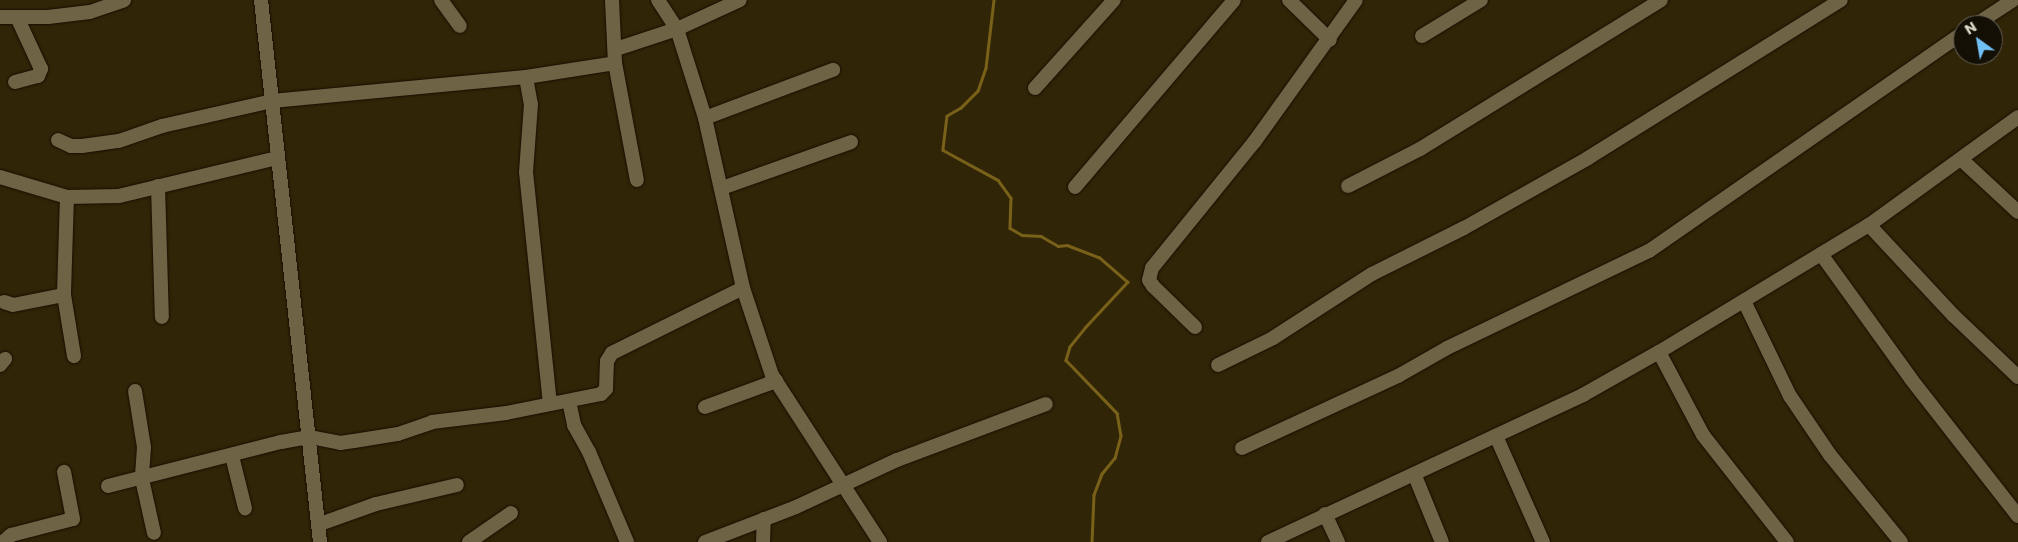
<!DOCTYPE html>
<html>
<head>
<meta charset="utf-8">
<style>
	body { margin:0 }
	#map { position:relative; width:2018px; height:542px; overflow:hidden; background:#302507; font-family:Poppins,sans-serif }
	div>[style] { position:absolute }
	.stream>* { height:2.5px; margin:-1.25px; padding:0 1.25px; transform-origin:1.25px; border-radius:1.25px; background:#79611a }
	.roads { filter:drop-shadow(0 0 1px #160e00) drop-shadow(0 0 1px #160e00) }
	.minor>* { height:14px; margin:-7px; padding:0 7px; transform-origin:7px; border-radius:7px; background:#6f6345 }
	span { translate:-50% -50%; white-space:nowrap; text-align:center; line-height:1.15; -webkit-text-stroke:5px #130f04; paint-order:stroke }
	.north { position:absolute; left:1953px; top:15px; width:50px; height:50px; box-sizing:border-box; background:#130f04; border:1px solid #635f52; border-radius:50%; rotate:328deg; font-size:14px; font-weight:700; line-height:20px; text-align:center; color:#dcd6c6 }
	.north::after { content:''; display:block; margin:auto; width:18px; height:22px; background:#72c1f5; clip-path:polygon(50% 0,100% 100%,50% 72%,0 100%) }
</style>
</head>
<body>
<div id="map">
	<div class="stream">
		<i style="left:994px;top:0;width:68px;rotate:96.7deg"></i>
		<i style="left:986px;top:68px;width:24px;rotate:109deg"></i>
		<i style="left:978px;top:91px;width:24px;rotate:135deg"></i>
		<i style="left:961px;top:108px;width:16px;rotate:150deg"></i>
		<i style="left:947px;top:116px;width:34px;rotate:97deg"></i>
		<i style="left:943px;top:150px;width:63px;rotate:28.6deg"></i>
		<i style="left:998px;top:180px;width:22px;rotate:54deg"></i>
		<i style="left:1011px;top:198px;width:30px;rotate:92deg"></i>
		<i style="left:1010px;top:228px;width:14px;rotate:30deg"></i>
		<i style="left:1022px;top:235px;width:19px;rotate:3deg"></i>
		<i style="left:1041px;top:236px;width:20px;rotate:30deg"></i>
		<i style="left:1058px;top:246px;width:9px;rotate:-6deg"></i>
		<i style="left:1067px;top:245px;width:34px;rotate:21deg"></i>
		<i style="left:1099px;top:257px;width:38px;rotate:41deg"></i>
		<i style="left:1128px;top:282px;width:62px;rotate:133deg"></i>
		<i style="left:1086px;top:327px;width:26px;rotate:129deg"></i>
		<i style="left:1070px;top:347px;width:14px;rotate:107deg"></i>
		<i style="left:1066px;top:360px;width:74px;rotate:46.1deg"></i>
		<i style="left:1117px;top:413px;width:23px;rotate:80deg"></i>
		<i style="left:1121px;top:436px;width:23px;rotate:105deg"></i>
		<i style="left:1115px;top:458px;width:21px;rotate:129deg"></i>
		<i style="left:1102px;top:474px;width:22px;rotate:111deg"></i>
		<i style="left:1094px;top:495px;width:47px;rotate:92.4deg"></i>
	</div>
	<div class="roads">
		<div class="minor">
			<i style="left:261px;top:0;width:545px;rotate:83.79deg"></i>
			<i style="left:441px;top:0;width:32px;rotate:54deg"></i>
			<i style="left:612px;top:0;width:63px;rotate:87.3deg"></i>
			<i style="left:615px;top:63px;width:119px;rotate:79.4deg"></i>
			<i style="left:658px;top:0;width:35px;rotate:57deg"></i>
			<i style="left:677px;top:29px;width:93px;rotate:72.5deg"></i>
			<i style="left:705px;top:118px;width:174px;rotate:77.4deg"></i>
			<i style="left:743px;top:288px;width:92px;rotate:71.6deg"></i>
			<i style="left:772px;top:375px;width:199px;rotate:57.1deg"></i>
			<i style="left:1289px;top:0;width:57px;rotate:44.3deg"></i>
			<i style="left:0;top:17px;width:48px"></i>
			<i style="left:48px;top:17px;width:42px;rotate:-6.8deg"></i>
			<i style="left:90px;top:12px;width:36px;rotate:-19deg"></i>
			<i style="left:1975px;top:25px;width:45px;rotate:-33.3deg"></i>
			<i style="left:1422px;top:36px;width:69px;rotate:-31.4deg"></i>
			<i style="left:616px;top:49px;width:64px;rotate:-18.2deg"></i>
			<i style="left:677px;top:29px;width:69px;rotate:-24.7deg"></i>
			<i style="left:526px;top:77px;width:27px;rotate:80deg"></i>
			<i style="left:531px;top:104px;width:68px;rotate:94.2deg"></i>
			<i style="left:526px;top:172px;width:233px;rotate:84.1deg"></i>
			<i style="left:15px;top:82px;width:24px;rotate:-15deg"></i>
			<i style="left:38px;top:76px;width:8px;rotate:-67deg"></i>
			<i style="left:41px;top:69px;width:57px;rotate:-114.8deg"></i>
			<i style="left:1035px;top:88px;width:118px;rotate:-48.1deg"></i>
			<i style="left:705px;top:118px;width:137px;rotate:-20.6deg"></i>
			<i style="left:58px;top:140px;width:14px;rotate:25deg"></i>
			<i style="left:71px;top:146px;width:11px"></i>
			<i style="left:82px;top:146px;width:37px;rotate:-8deg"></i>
			<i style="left:119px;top:141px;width:46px;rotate:-19.2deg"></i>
			<i style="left:162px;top:126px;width:113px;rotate:-12.8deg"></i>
			<i style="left:272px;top:101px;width:255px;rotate:-5.4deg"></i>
			<i style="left:526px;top:77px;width:90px;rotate:-8.9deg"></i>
			<i style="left:1962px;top:160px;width:76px;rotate:42.9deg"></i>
			<i style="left:0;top:177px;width:70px;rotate:16.6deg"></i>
			<i style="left:67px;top:197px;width:52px;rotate:-1.1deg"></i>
			<i style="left:119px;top:196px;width:163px;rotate:-13.5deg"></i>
			<i style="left:158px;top:186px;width:131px;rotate:88.3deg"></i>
			<i style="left:1348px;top:186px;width:81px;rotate:-27.2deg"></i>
			<i style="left:1420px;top:149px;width:283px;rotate:-31.7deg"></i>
			<i style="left:1075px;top:187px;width:245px;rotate:-49.6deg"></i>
			<i style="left:722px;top:188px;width:137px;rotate:-19.6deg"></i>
			<i style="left:67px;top:197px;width:98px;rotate:91.8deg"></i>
			<i style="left:64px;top:295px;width:62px;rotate:80.7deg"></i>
			<i style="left:1869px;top:225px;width:123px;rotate:47deg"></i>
			<i style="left:1953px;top:315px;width:90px;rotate:43.6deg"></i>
			<i style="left:1821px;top:254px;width:154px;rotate:54.2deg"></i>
			<i style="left:1911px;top:379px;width:174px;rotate:52deg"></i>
			<i style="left:1744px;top:301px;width:106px;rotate:64.2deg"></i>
			<i style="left:1790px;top:396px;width:71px;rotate:55.9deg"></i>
			<i style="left:1830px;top:455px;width:112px;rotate:50.8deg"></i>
			<i style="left:4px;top:302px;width:9px;rotate:18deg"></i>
			<i style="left:13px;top:305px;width:52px;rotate:-11.1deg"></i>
			<i style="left:1195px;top:327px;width:59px;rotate:-135.7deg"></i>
			<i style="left:1153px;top:286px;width:7px;rotate:-124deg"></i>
			<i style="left:1149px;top:280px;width:12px;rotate:-76deg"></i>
			<i style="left:1152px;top:268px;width:164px;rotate:-51deg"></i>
			<i style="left:1255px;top:141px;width:173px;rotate:-54.4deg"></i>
			<i style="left:1659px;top:352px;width:94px;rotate:62.1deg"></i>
			<i style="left:1703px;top:435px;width:136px;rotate:51.9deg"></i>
			<i style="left:0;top:365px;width:8px;rotate:-50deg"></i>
			<i style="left:1218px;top:365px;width:61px;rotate:-26.1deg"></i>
			<i style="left:1273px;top:338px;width:118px;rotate:-32.9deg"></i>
			<i style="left:1372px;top:274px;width:103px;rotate:-26.6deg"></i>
			<i style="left:1464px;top:228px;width:142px;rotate:-29.4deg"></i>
			<i style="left:1588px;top:158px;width:298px;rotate:-32deg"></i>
			<i style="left:135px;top:391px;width:57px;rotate:80.9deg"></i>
			<i style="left:144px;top:447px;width:32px;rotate:94deg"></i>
			<i style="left:142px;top:479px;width:55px;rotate:77.5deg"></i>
			<i style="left:569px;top:401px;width:25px;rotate:78deg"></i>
			<i style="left:574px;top:425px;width:31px;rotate:61deg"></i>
			<i style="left:589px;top:452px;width:98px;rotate:67.1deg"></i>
			<i style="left:705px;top:407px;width:76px;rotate:-20.1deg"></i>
			<i style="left:1496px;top:436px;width:116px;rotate:66.1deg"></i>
			<i style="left:1242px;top:448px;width:172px;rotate:-24.8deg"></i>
			<i style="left:1398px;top:376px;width:56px;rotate:-29.7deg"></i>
			<i style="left:1447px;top:348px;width:224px;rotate:-25.7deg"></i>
			<i style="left:1649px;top:251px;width:382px;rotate:-34.8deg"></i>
			<i style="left:232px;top:456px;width:54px;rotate:76deg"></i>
			<i style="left:1415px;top:476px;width:71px;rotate:67.8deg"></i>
			<i style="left:108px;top:486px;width:179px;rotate:-14.3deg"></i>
			<i style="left:281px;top:442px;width:29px;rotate:-10deg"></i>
			<i style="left:310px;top:437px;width:31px;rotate:11deg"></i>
			<i style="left:340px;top:443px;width:14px;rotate:-8deg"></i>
			<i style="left:354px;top:441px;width:45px;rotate:-9deg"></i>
			<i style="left:398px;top:434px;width:36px;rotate:-19deg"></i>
			<i style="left:432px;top:422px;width:75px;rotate:-6.9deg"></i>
			<i style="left:506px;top:413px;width:97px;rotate:-11.3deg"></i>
			<i style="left:601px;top:394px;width:7px;rotate:-45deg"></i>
			<i style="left:606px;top:389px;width:28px;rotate:-88deg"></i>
			<i style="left:607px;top:361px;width:9px;rotate:-58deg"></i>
			<i style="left:612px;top:353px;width:146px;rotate:-26.4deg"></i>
			<i style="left:1325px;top:514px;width:31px;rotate:65deg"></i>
			<i style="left:320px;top:524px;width:59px;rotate:-19.7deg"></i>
			<i style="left:376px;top:504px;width:83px;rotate:-13.2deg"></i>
			<i style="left:3px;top:542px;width:11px;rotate:-41deg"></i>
			<i style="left:11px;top:535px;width:64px;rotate:-14.5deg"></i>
			<i style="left:73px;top:519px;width:48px;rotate:-100.8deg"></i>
			<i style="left:469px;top:542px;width:51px;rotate:-34.6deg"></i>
			<i style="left:705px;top:542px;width:97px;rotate:-21deg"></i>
			<i style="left:796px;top:507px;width:111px;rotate:-25deg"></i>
			<i style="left:897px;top:460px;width:159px;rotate:-20.6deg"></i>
			<i style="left:763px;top:542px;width:23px;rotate:-88deg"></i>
			<i style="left:1268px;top:542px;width:348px;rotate:-25deg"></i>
			<i style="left:1583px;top:395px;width:87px;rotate:-29.5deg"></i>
			<i style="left:1659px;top:352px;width:245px;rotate:-31.2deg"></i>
			<i style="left:1869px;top:225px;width:184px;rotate:-35.9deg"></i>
		</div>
	</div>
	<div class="north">N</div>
</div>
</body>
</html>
